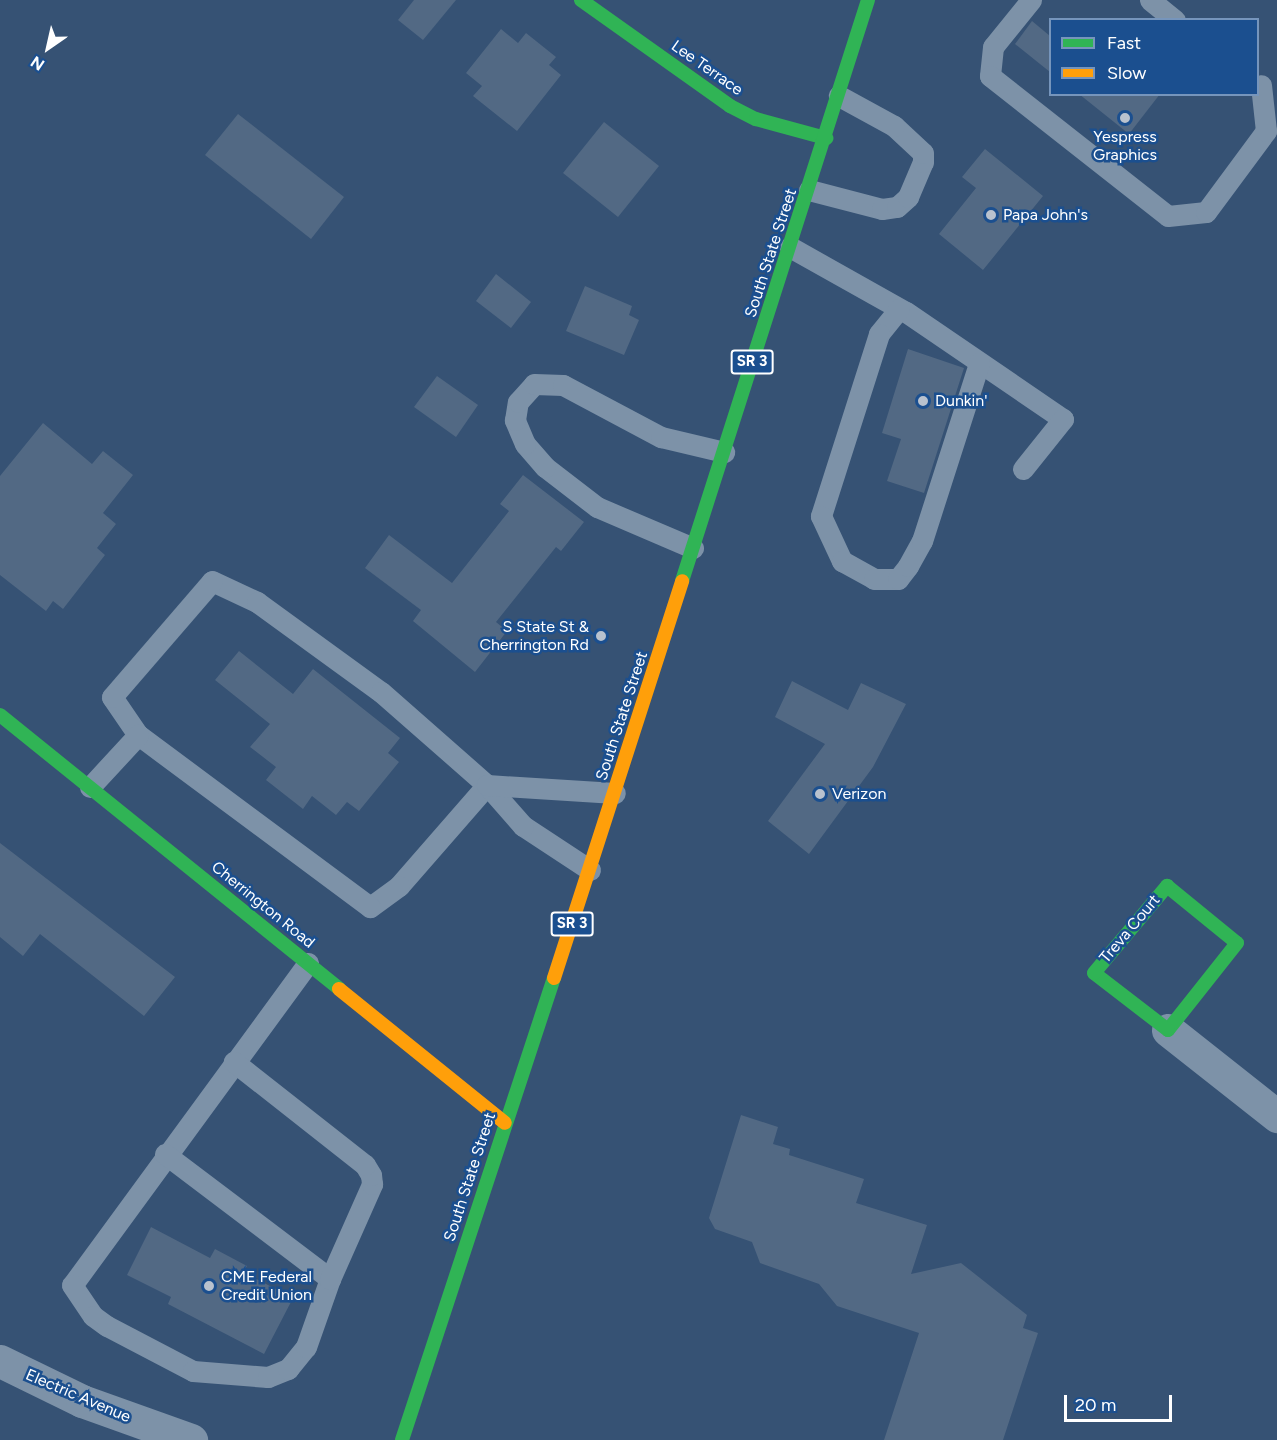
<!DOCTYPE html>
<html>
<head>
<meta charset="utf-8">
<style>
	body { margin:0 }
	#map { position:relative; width:1277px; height:1440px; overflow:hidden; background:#365274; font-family:Figtree,sans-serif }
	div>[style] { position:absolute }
	.building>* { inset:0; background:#526984 }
	.lane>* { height:21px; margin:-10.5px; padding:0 10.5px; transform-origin:10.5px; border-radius:10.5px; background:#7d92a8 }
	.street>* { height:33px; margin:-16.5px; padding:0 16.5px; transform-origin:16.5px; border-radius:16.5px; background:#7d92a8 }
	.fast>* { height:14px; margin:-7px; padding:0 7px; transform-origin:7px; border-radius:7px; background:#30b455 }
	.slow>* { height:14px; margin:-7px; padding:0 7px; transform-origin:7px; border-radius:7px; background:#ff9f0a }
	.dots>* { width:16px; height:16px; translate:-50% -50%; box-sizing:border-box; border:3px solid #1b4f8f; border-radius:50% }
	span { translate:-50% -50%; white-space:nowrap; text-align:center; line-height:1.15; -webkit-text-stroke:5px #1b4f8f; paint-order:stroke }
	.shield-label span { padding:2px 4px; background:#1b4f8f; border:2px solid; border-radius:4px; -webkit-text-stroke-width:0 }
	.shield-label { font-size:15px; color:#fff; font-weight:700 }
	.street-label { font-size:16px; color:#fff }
	.poi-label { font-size:16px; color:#fff }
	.left { translate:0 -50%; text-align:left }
	.right { translate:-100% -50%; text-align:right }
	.legend { position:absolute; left:1049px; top:18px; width:210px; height:78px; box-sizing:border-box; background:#1b4f8f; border:2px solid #7695bc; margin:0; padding:8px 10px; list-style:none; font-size:18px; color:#fff }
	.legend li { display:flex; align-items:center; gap:12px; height:30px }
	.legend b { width:30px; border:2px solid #7695bc }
	.north { position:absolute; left:18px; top:18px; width:60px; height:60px; -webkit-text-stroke:4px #1b4f8f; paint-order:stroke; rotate:214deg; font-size:16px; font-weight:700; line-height:24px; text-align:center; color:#fff }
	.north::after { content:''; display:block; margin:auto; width:21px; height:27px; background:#fff; clip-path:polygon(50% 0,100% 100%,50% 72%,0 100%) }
	.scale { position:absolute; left:1064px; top:1395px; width:108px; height:27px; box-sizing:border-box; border:3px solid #fff; border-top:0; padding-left:8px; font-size:18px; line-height:21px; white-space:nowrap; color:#fff; -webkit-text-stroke:4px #1b4f8f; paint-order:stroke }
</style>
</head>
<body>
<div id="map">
	<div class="building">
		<i style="clip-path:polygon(414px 0,456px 0,423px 40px,398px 20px)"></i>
		<i style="clip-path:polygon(1032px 21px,1050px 36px,1050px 72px,1015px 44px)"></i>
		<i style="clip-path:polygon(501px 29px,518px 43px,526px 33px,556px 57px,549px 65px,561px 75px,517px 131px,473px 96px,482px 86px,466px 73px)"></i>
		<i style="clip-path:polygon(1079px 94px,1160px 94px,1129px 134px)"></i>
		<i style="clip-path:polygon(238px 114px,344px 197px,311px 239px,205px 155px)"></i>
		<i style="clip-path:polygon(604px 122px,659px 166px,618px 217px,563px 173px)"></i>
		<i style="clip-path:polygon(985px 149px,1043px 196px,983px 270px,939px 234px,976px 188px,962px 177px)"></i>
		<i style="clip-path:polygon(496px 274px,531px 302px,511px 328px,476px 301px)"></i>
		<i style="clip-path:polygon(585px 286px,632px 306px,629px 315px,639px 320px,624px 355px,566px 331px)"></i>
		<i style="clip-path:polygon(908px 349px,964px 368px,924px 493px,887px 481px,901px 439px,882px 433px)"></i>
		<i style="clip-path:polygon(437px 376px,478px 405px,456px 437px,414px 407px)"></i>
		<i style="clip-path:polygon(43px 423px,92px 464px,103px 451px,133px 475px,103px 513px,116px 524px,97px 548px,105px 555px,63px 609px,53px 601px,46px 611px,0 575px,0 476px)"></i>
		<i style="clip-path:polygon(523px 475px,584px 522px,561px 551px,556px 547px,496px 622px,507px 631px,475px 672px,413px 621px,421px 610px,365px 568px,389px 535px,452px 583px,509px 511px,500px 504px)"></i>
		<i style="clip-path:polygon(239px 651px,293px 694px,313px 669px,400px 738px,388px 753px,399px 762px,359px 811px,347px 802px,336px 815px,312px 796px,303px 809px,266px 780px,276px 767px,250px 747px,270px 724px,215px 680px)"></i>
		<i style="clip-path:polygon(792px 681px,848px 710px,861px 683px,906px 704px,873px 767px,809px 854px,768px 821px,825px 744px,775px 717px)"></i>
		<i style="clip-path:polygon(0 843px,175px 977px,144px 1016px,40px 934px,23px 956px,0 937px)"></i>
		<i style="clip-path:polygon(741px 1115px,778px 1127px,773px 1144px,790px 1149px,789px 1155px,864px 1179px,856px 1203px,927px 1225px,911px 1274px,961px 1263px,1027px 1315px,1023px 1328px,1038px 1333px,1003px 1440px,884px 1440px,919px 1333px,837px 1306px,819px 1284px,760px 1263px,752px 1242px,715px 1229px,709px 1218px)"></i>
		<i style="clip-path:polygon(151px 1227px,210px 1258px,215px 1249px,247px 1266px,243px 1272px,293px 1298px,264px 1354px,168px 1304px,171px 1297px,127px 1275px)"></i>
	</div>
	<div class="lane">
		<i style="left:1031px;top:0;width:60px;rotate:129deg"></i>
		<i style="left:993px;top:47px;width:29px;rotate:96deg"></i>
		<i style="left:990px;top:76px;width:226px;rotate:38.2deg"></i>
		<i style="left:1168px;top:216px;width:38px;rotate:-6deg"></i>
		<i style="left:1206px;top:212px;width:101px;rotate:-53.5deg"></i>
		<i style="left:1266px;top:131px;width:46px;rotate:-96.2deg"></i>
		<i style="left:1150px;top:0;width:32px;rotate:39deg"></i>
		<i style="left:809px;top:190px;width:75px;rotate:14.6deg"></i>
		<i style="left:882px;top:209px;width:15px;rotate:-8deg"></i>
		<i style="left:897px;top:207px;width:15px;rotate:-42deg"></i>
		<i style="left:908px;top:197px;width:38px;rotate:-67deg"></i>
		<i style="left:923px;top:162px;width:9px;rotate:-90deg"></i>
		<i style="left:923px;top:153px;width:40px;rotate:-137deg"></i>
		<i style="left:894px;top:126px;width:63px;rotate:-151.4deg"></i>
		<i style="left:790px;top:247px;width:133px;rotate:29.3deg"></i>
		<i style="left:906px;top:312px;width:190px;rotate:34.3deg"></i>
		<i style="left:1063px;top:419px;width:64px;rotate:128.7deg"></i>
		<i style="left:899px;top:309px;width:32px;rotate:129deg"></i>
		<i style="left:879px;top:334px;width:191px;rotate:107.7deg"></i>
		<i style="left:821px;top:516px;width:50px;rotate:65deg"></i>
		<i style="left:842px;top:561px;width:37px;rotate:29deg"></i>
		<i style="left:874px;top:579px;width:24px"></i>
		<i style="left:898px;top:579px;width:16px;rotate:-52deg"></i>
		<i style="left:908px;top:566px;width:29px;rotate:-61deg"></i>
		<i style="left:922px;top:541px;width:187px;rotate:-72.2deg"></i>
		<i style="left:693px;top:548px;width:104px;rotate:-156.9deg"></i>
		<i style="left:597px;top:507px;width:66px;rotate:-142.4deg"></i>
		<i style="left:545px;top:467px;width:30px;rotate:-131deg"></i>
		<i style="left:525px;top:444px;width:26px;rotate:-113deg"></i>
		<i style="left:515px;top:420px;width:18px;rotate:-81deg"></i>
		<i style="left:518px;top:402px;width:24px;rotate:-48deg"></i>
		<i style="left:534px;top:384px;width:29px;rotate:2deg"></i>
		<i style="left:563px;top:385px;width:111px;rotate:28deg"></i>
		<i style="left:661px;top:437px;width:65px;rotate:13.4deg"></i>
		<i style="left:212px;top:581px;width:50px;rotate:25deg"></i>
		<i style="left:257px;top:602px;width:153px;rotate:36deg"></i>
		<i style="left:381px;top:692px;width:141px;rotate:41.3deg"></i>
		<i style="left:487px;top:785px;width:134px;rotate:131.1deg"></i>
		<i style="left:399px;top:886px;width:36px;rotate:144deg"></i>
		<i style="left:370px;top:907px;width:289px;rotate:-143.4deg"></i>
		<i style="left:138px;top:735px;width:46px;rotate:-124.4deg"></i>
		<i style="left:112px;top:697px;width:153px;rotate:-49.2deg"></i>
		<i style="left:90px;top:787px;width:71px;rotate:-47.3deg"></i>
		<i style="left:590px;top:870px;width:80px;rotate:-146.7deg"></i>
		<i style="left:523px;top:826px;width:55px;rotate:-131.3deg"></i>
		<i style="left:487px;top:785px;width:128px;rotate:3.6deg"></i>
		<i style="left:308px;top:963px;width:399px;rotate:126.2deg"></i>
		<i style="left:72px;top:1285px;width:37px;rotate:56deg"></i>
		<i style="left:93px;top:1316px;width:17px;rotate:36deg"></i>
		<i style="left:107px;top:1326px;width:97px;rotate:27.6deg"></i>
		<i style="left:193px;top:1371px;width:75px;rotate:4.6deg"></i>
		<i style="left:268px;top:1377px;width:22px;rotate:-22deg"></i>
		<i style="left:288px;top:1369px;width:28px;rotate:-51deg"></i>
		<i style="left:306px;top:1347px;width:72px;rotate:-70.6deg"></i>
		<i style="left:165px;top:1154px;width:207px;rotate:37.1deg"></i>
		<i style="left:330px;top:1279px;width:104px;rotate:-66.1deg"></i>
		<i style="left:372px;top:1184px;width:9px;rotate:-96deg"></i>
		<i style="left:371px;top:1175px;width:12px;rotate:-121deg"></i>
		<i style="left:365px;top:1165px;width:167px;rotate:-141.8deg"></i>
	</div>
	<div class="street">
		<i style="left:1168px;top:1030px;width:139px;rotate:38.3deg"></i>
		<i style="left:0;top:1361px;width:91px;rotate:26deg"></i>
		<i style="left:82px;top:1401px;width:116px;rotate:19.7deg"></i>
	</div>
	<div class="fast">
		<i style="left:581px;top:0;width:183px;rotate:35.4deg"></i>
		<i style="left:730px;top:106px;width:29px;rotate:27deg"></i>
		<i style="left:756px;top:119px;width:73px;rotate:15.2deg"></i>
		<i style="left:682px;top:581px;width:610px;rotate:-72.25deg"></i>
		<i style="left:0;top:715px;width:436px;rotate:38.9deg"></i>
		<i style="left:1167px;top:886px;width:90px;rotate:39.2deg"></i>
		<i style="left:1237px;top:943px;width:111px;rotate:128.4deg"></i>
		<i style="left:1168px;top:1030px;width:93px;rotate:-142.4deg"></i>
		<i style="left:1094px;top:973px;width:114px;rotate:-50deg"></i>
		<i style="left:402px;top:1440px;width:486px;rotate:-71.8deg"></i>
	</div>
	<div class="slow">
		<i style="left:554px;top:978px;width:417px;rotate:-72.1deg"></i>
		<i style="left:339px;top:989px;width:213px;rotate:38.9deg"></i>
	</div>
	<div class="dots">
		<i style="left:1125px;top:118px;background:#b9c2ce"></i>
		<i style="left:991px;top:215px;background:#b9c2ce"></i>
		<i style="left:923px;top:401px;background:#b9c2ce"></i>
		<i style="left:601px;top:636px;background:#b9c2ce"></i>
		<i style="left:820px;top:794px;background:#b9c2ce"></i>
		<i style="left:209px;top:1286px;background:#b9c2ce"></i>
	</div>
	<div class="shield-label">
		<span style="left:752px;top:362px">SR 3</span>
		<span style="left:572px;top:924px">SR 3</span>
	</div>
	<div class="street-label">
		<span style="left:707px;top:68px;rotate:35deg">Lee Terrace</span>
		<span style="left:771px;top:253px;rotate:-72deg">South State Street</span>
		<span style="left:622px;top:716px;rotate:-72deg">South State Street</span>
		<span style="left:263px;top:905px;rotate:39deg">Cherrington Road</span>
		<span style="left:1130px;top:929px;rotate:-50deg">Treva Court</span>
		<span style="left:470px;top:1177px;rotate:-72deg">South State Street</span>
		<span style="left:78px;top:1396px;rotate:23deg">Electric Avenue</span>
	</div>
	<div class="poi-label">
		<span style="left:1125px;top:146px">Yespress<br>Graphics</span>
		<span class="left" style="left:1003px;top:215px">Papa John's</span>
		<span class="left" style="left:935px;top:401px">Dunkin'</span>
		<span class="right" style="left:589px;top:636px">S State St &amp;<br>Cherrington Rd</span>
		<span class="left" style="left:832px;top:794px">Verizon</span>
		<span class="left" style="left:221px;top:1286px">CME Federal<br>Credit Union</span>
	</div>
	<ul class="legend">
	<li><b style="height:8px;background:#30b455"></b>Fast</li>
	<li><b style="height:8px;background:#ff9f0a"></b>Slow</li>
	</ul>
	<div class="north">N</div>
	<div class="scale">20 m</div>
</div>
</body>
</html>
